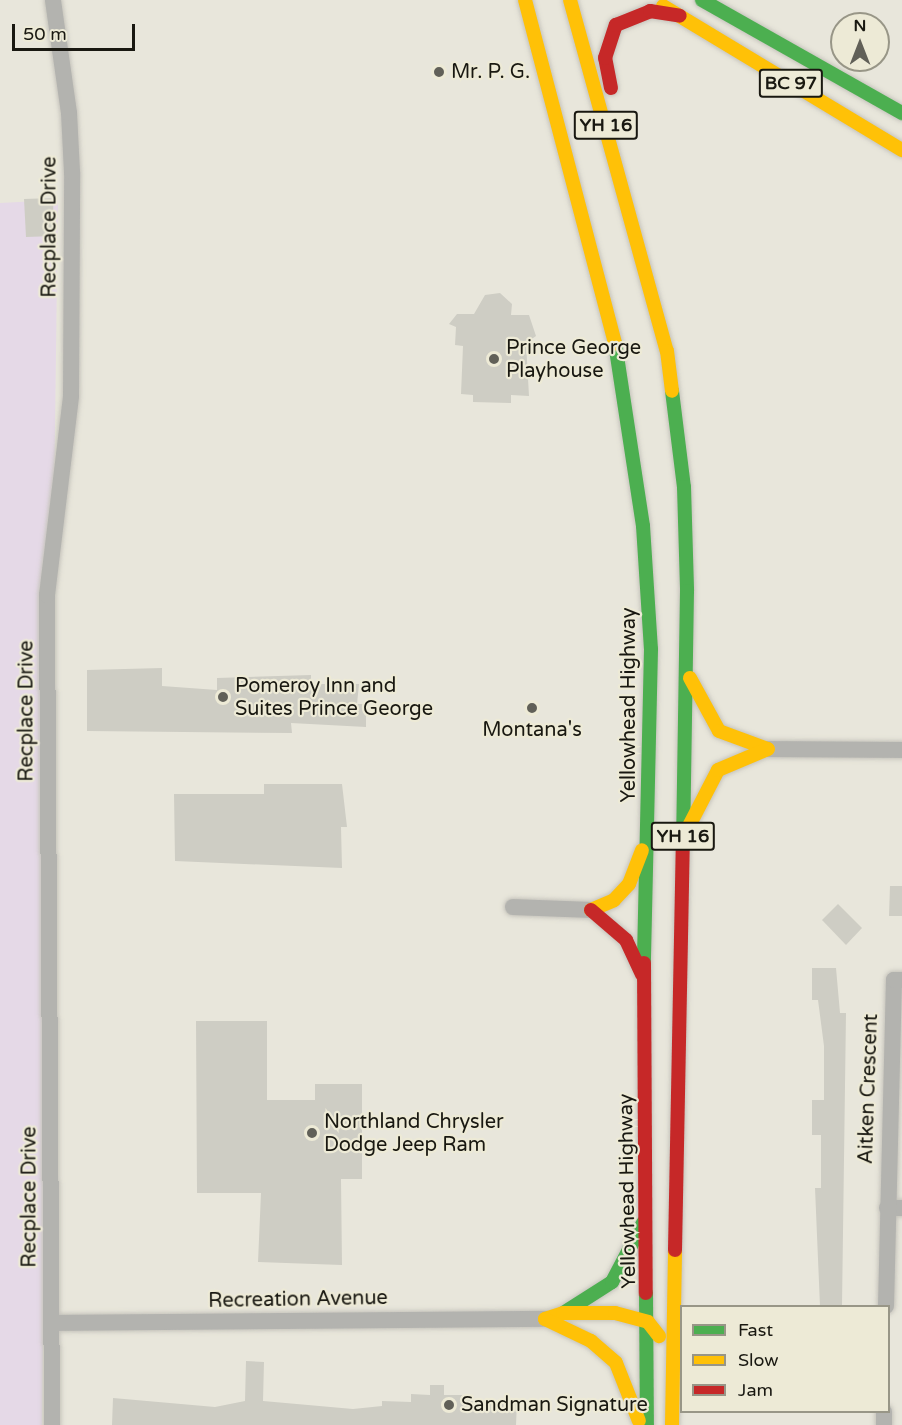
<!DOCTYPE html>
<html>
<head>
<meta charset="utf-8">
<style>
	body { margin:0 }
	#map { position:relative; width:902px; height:1425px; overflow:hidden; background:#e8e6db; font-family:"Varela Round",sans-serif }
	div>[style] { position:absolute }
	.green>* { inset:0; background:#e5d9e7 }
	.building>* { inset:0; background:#cecdc4 }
	.roads { filter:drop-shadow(0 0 2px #c6c4bc) drop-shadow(0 0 2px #c6c4bc) }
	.street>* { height:16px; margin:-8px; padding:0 8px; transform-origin:8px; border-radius:8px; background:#b3b3af }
	.fast>* { height:14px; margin:-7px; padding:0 7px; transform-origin:7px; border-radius:7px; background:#4caf50 }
	.slow>* { height:14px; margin:-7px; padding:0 7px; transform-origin:7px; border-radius:7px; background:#ffc107 }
	.jam>* { height:14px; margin:-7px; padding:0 7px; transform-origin:7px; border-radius:7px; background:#c62828 }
	.dots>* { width:16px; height:16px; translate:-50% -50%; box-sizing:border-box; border:3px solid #edead6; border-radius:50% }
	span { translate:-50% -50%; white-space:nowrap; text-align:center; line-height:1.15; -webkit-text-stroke:4.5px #edead6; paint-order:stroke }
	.shield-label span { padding:2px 4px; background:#edead6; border:2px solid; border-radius:4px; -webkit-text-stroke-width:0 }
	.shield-label { font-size:18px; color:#191811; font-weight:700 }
	.poi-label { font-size:20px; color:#191811 }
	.left { translate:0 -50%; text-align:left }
	.street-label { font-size:20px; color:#191811 }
	.legend { position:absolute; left:680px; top:1305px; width:210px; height:108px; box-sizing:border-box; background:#edead6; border:2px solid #989687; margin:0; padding:8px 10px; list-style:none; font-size:18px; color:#191811 }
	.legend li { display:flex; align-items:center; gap:12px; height:30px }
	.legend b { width:30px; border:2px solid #989687 }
	.north { position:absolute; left:830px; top:12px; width:60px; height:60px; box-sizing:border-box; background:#edead6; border:2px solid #989687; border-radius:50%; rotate:0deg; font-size:16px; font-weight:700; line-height:24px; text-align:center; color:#191811 }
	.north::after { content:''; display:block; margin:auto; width:21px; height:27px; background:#616058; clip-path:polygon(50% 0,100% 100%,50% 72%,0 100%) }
	.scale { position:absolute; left:12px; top:24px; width:123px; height:27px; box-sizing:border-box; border:3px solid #191811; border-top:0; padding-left:8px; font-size:18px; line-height:21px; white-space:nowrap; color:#191811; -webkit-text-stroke:4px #edead6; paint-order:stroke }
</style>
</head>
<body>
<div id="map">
	<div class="green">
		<i style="clip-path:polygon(58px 200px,42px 1425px,0 1425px,0 203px)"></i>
	</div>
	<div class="building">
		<i style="clip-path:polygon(53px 198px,54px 236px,26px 237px,24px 199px)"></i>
		<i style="clip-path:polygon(500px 293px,512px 304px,511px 315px,529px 315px,536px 336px,526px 343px,529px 396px,511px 395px,511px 403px,473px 402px,473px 395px,461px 394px,463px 346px,455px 345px,456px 327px,449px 324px,457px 314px,474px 314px,485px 295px)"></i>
		<i style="clip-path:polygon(162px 668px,162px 686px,217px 690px,217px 678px,311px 675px,311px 684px,359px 684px,357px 704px,366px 704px,366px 727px,291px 723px,292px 733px,87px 731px,87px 670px)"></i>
		<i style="clip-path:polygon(264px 784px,342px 784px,347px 827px,341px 827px,342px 868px,175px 861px,174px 794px,264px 794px)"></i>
		<i style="clip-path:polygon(890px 886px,902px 886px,902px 916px,889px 916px)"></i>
		<i style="clip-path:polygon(838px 904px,862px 928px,846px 945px,822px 920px)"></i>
		<i style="clip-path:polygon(812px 968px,836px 968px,840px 1013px,846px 1013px,842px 1306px,820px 1306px,815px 1188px,821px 1188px,821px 1135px,812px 1135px,812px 1100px,824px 1100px,824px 1046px,818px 1000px,812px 1000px)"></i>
		<i style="clip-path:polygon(196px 1021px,267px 1021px,267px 1100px,315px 1100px,315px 1084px,362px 1084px,362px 1179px,341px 1179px,342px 1265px,258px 1262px,261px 1193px,197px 1193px)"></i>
		<i style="clip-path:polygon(246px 1361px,264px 1362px,263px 1401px,353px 1409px,382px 1406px,382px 1401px,411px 1402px,411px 1394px,430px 1395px,430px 1385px,444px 1385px,444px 1395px,470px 1395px,470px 1401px,517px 1402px,516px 1425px,112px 1425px,113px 1398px,215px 1407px,245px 1401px)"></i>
	</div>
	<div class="roads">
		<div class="street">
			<i style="left:768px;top:749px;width:134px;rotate:0.4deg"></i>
			<i style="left:513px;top:907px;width:78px;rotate:2.2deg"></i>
			<i style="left:887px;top:1208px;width:15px"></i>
			<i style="left:886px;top:1306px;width:326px;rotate:-88.6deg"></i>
			<i style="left:894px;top:980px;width:8px"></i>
			<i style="left:52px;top:1323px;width:493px;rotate:-0.5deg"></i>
			<i style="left:52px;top:1425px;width:830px;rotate:-90.35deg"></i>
			<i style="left:47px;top:595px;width:200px;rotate:-83.1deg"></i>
			<i style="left:71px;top:396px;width:224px;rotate:-89.7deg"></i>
			<i style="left:72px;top:172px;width:59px;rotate:-92.9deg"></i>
			<i style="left:69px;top:113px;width:114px;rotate:-98.1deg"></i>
			<i style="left:884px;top:1425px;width:13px;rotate:-90deg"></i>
		</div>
		<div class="fast">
			<i style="left:702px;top:0;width:230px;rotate:29.5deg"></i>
			<i style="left:615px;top:343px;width:185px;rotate:81.3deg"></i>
			<i style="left:643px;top:526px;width:123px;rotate:86.3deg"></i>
			<i style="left:651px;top:649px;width:314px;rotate:91.3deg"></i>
			<i style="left:672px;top:391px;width:97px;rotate:82.9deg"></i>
			<i style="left:684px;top:487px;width:104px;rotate:88.3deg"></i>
			<i style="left:687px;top:591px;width:244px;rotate:90.9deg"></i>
			<i style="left:646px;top:1293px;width:132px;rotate:89.6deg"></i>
			<i style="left:565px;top:1312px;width:56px;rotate:-32.6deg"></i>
			<i style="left:612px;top:1282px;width:67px;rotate:-62.3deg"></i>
		</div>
		<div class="slow">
			<i style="left:525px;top:0;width:355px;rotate:75.3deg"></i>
			<i style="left:570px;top:0;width:364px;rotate:74.6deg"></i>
			<i style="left:667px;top:351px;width:40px;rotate:82.9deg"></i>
			<i style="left:663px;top:6px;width:279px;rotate:31.1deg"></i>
			<i style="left:690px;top:678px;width:60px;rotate:61.3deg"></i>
			<i style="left:719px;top:731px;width:52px;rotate:20.2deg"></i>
			<i style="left:689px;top:826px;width:63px;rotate:-62.6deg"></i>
			<i style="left:718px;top:770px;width:54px;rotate:-22.8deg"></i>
			<i style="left:591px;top:910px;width:25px;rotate:-23deg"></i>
			<i style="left:614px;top:900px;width:22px;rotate:-47deg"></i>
			<i style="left:629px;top:884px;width:36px;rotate:-69deg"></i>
			<i style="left:545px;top:1319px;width:19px;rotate:-18deg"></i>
			<i style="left:563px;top:1313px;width:52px"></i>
			<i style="left:615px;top:1313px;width:34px;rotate:15deg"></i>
			<i style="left:648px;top:1322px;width:18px;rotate:52deg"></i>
			<i style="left:545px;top:1319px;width:51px;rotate:25.6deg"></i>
			<i style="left:591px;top:1341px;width:33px;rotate:41deg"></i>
			<i style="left:616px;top:1363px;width:62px;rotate:68.4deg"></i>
			<i style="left:672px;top:1425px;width:175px;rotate:-89deg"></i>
		</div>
		<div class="jam">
			<i style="left:611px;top:88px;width:31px;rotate:-101deg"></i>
			<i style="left:605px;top:58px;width:35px;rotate:-72deg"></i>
			<i style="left:616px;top:25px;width:37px;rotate:-22deg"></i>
			<i style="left:650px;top:11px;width:30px;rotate:9deg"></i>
			<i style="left:591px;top:910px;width:46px;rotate:40.6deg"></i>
			<i style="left:626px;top:940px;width:38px;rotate:65deg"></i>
			<i style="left:644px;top:963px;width:330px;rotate:89.7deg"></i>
			<i style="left:675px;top:1250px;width:415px;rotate:-88.9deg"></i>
		</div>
	</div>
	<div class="dots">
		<i style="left:439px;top:72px;background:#616058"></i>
		<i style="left:494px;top:359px;background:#616058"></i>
		<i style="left:223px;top:697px;background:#616058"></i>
		<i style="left:532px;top:708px;background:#616058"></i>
		<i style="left:312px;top:1133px;background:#616058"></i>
		<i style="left:449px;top:1405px;background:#616058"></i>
	</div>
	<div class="shield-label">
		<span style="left:791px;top:83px">BC 97</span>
		<span style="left:606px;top:125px">YH 16</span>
		<span style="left:683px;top:836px">YH 16</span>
	</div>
	<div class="poi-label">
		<span class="left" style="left:451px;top:72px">Mr. P. G.</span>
		<span class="left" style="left:506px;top:360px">Prince George<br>Playhouse</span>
		<span class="left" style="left:235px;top:698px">Pomeroy Inn and<br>Suites Prince George</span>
		<span style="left:532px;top:730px">Montana's</span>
		<span class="left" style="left:324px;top:1134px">Northland Chrysler<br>Dodge Jeep Ram</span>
		<span class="left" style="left:461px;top:1405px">Sandman Signature</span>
	</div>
	<div class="street-label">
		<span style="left:50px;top:227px;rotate:-90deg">Recplace Drive</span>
		<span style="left:629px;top:705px;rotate:-90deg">Yellowhead Highway</span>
		<span style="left:27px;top:711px;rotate:-90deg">Recplace Drive</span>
		<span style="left:869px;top:1089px;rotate:-88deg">Aitken Crescent</span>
		<span style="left:628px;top:1191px;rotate:-91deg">Yellowhead Highway</span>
		<span style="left:30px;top:1197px;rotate:-90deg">Recplace Drive</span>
		<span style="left:298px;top:1300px;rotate:-1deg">Recreation Avenue</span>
	</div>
	<ul class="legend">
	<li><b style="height:8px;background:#4caf50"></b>Fast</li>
	<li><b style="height:8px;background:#ffc107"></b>Slow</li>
	<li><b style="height:8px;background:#c62828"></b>Jam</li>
	</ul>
	<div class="north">N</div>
	<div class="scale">50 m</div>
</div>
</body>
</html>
